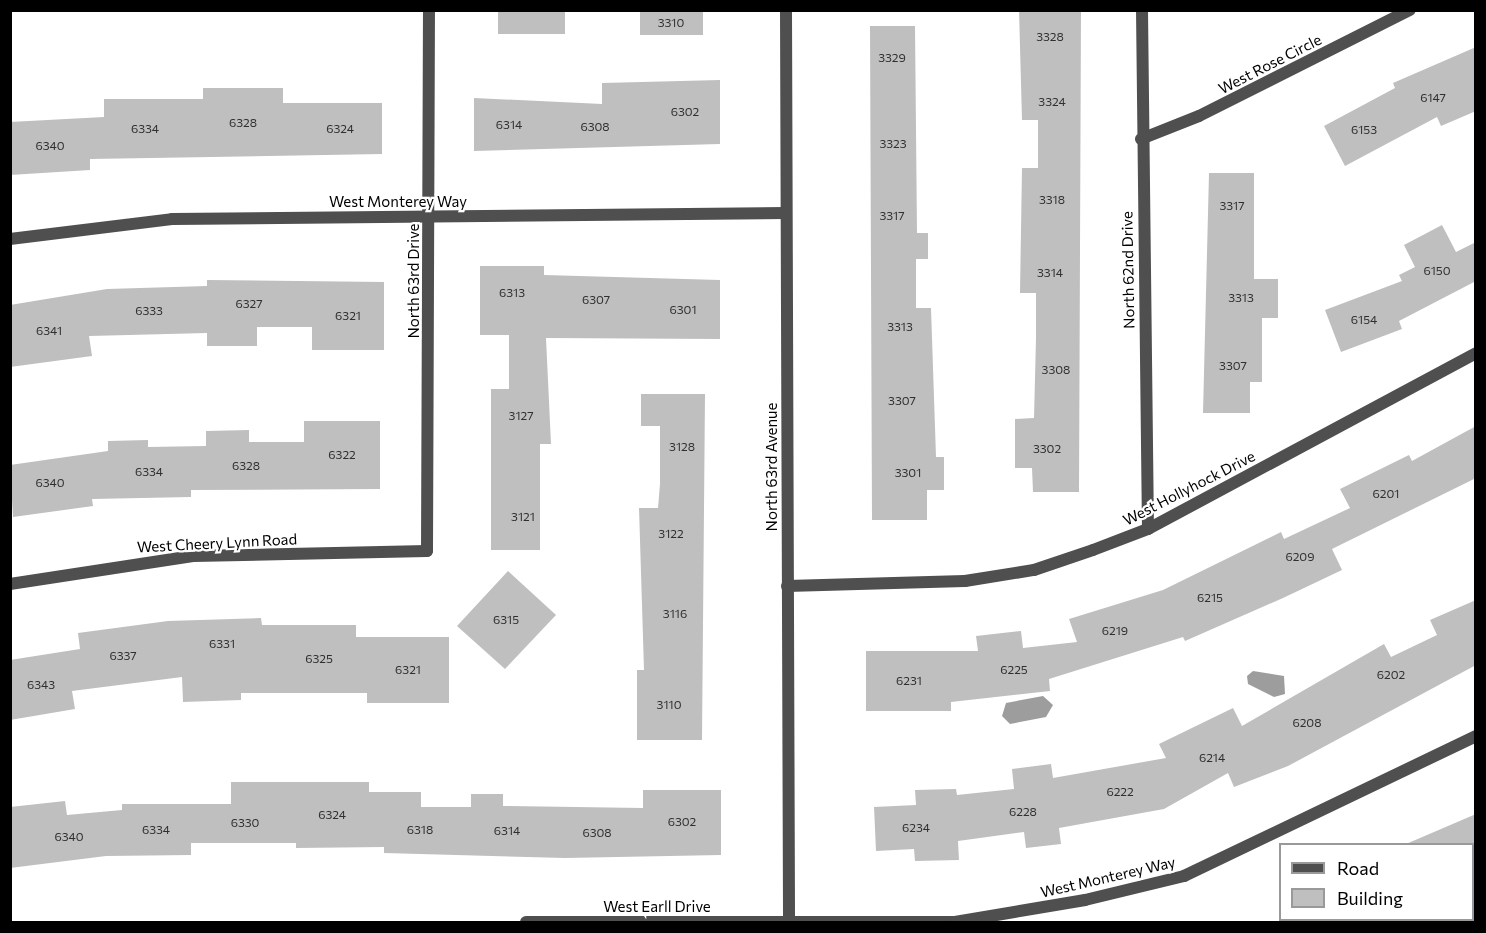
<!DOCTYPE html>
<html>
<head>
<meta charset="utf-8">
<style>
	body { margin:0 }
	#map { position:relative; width:1486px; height:933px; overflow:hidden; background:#fff; font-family:Commissioner,sans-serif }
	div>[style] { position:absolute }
	.water>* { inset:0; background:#9d9d9d }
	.building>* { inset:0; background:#bfbfbf }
	.street>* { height:12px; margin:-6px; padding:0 6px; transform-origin:6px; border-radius:6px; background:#4f4f4f }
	span { translate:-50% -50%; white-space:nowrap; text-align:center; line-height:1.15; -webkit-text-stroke:4.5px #fff; paint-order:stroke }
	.number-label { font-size:12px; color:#303030 }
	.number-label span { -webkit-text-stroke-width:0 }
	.street-label { font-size:15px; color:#000 }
	.frame { position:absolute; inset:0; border:12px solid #000; pointer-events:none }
	.legend { position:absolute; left:1279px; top:843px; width:195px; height:78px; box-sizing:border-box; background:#fff; border:2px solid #999; margin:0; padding:8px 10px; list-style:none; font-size:18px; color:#000 }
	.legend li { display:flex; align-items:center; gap:12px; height:30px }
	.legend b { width:30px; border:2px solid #999 }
</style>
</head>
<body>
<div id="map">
	<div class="water">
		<i style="clip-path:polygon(1253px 671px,1284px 676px,1285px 694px,1274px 697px,1248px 684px,1247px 676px)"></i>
		<i style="clip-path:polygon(1043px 696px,1053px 705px,1046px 717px,1010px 724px,1002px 716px,1006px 703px)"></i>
	</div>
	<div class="building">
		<i style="clip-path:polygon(498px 10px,565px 10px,565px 34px,498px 34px)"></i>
		<i style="clip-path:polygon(640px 10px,703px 10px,703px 35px,640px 35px)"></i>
		<i style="clip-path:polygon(1019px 10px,1081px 10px,1079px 492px,1033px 492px,1032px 468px,1015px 468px,1015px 419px,1034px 418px,1036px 338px,1036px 293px,1020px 293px,1022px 168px,1038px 168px,1038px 120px,1022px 120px)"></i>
		<i style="clip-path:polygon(870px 26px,915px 26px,917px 233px,928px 233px,928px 259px,916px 259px,916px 308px,931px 308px,936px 457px,944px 457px,944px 490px,927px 490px,927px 520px,872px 520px)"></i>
		<i style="clip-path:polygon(1476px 47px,1476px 111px,1441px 126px,1437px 117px,1345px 166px,1324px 126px,1395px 88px,1393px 83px)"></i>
		<i style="clip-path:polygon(720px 80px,720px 144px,474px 151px,474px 98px,602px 104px,602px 83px)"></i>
		<i style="clip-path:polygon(203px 88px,283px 88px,283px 103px,382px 103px,382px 154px,90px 159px,90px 170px,10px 175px,10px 122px,104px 117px,104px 99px,203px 99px)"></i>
		<i style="clip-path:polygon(1209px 173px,1254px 173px,1254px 279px,1278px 279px,1278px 318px,1262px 318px,1262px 382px,1250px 382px,1250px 413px,1203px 413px)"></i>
		<i style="clip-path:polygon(1442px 225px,1456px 252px,1476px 242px,1476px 281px,1399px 321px,1402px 329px,1341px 352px,1325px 310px,1402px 281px,1399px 275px,1415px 267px,1404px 245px)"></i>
		<i style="clip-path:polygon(480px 266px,544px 266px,544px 275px,720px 280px,720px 339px,546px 338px,551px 444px,540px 444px,540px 550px,491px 550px,491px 389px,509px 389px,509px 335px,480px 335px)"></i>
		<i style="clip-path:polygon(207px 280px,384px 282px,384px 350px,312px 350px,312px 327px,257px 327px,257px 346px,207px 346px,207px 333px,89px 336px,92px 356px,10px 367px,10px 305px,107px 289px,207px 286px)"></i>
		<i style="clip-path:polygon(641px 394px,705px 394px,702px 740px,637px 740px,637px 670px,644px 670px,639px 508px,658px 508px,660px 484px,660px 426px,641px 426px)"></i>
		<i style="clip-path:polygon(304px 421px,380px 421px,380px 489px,191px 490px,191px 497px,92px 499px,93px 506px,13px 517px,10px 465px,108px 451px,108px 441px,148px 440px,148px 447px,206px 446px,206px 431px,249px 430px,249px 442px,304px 442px)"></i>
		<i style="clip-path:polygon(1476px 426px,1476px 478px,1332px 549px,1342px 570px,1283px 598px,1185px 641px,1183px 637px,1049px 679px,1050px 691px,951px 702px,951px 711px,866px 711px,866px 651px,978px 651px,976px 636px,1021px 631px,1023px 648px,1077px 642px,1069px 619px,1163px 590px,1281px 532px,1284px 539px,1350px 508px,1340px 489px,1409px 455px,1412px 461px)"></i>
		<i style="clip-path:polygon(508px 571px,556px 615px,505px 669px,457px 626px)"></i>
		<i style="clip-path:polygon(1476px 600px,1476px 665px,1288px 766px,1234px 787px,1228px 773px,1164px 809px,1059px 828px,1061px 844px,1026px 848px,1024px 832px,958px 841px,959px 860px,915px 861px,914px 849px,876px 851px,874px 807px,916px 805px,915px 790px,956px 789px,957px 795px,1014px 789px,1012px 769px,1051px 764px,1053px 778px,1166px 758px,1159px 744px,1233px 708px,1242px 726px,1384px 644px,1391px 657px,1437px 635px,1430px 620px)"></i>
		<i style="clip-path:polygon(261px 618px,262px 625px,356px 625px,356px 637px,449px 637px,449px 703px,367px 703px,367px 693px,241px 693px,241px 700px,183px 702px,182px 677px,72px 691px,75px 709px,10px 720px,10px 660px,80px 649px,78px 633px,168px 621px)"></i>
		<i style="clip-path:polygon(231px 782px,369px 782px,369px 792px,421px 792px,421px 807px,471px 807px,471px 794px,503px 794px,503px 806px,643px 808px,643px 790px,721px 790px,721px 855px,565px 858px,384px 853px,384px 847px,296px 848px,296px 843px,191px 843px,191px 855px,106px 856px,10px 868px,10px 807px,65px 801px,67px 815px,122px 810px,122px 804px,231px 804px)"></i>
		<i style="clip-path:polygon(1476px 814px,1476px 844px,1406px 844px)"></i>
	</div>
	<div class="street">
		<i style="left:786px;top:10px;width:912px;rotate:89.81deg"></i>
		<i style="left:1142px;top:10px;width:519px;rotate:89.34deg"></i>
		<i style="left:1141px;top:139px;width:62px;rotate:-21.6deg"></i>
		<i style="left:1199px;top:116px;width:236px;rotate:-26.7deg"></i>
		<i style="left:10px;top:239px;width:163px;rotate:-7deg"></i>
		<i style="left:172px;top:219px;width:614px;rotate:-0.56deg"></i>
		<i style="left:10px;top:584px;width:185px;rotate:-8.7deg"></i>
		<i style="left:193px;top:556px;width:234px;rotate:-1.2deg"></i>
		<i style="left:427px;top:551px;width:541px;rotate:-89.79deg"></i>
		<i style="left:787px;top:586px;width:178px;rotate:-1.6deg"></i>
		<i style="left:965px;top:581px;width:70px;rotate:-9.1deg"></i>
		<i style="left:1034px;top:570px;width:62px;rotate:-18.7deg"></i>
		<i style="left:1093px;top:550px;width:59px;rotate:-20.9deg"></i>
		<i style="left:1148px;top:529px;width:372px;rotate:-28.2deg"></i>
		<i style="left:526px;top:922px;width:429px"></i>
		<i style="left:955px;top:922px;width:132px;rotate:-9.6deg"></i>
		<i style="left:1085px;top:900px;width:102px;rotate:-13.6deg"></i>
		<i style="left:1184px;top:876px;width:324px;rotate:-25.6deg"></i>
	</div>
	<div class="number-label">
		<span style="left:671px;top:23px">3310</span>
		<span style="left:1050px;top:37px">3328</span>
		<span style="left:892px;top:58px">3329</span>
		<span style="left:1433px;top:98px">6147</span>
		<span style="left:1052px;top:102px">3324</span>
		<span style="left:685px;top:112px">6302</span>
		<span style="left:243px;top:123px">6328</span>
		<span style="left:509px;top:125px">6314</span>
		<span style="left:595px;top:127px">6308</span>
		<span style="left:145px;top:129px">6334</span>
		<span style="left:340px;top:129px">6324</span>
		<span style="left:1364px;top:130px">6153</span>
		<span style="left:893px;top:144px">3323</span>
		<span style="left:50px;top:146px">6340</span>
		<span style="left:1052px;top:200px">3318</span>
		<span style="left:1232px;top:206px">3317</span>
		<span style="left:892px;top:216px">3317</span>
		<span style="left:1437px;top:271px">6150</span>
		<span style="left:1050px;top:273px">3314</span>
		<span style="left:512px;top:293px">6313</span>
		<span style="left:1241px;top:298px">3313</span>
		<span style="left:596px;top:300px">6307</span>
		<span style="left:249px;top:304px">6327</span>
		<span style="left:683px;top:310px">6301</span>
		<span style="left:149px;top:311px">6333</span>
		<span style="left:348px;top:316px">6321</span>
		<span style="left:1364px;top:320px">6154</span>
		<span style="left:900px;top:327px">3313</span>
		<span style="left:49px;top:331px">6341</span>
		<span style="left:1233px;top:366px">3307</span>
		<span style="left:1056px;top:370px">3308</span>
		<span style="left:902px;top:401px">3307</span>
		<span style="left:521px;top:416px">3127</span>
		<span style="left:682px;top:447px">3128</span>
		<span style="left:1047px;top:449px">3302</span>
		<span style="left:342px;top:455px">6322</span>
		<span style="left:246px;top:466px">6328</span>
		<span style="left:149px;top:472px">6334</span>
		<span style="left:908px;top:473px">3301</span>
		<span style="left:50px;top:483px">6340</span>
		<span style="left:1386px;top:494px">6201</span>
		<span style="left:523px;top:517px">3121</span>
		<span style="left:671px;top:534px">3122</span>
		<span style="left:1300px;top:557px">6209</span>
		<span style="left:1210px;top:598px">6215</span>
		<span style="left:675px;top:614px">3116</span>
		<span style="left:506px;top:620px">6315</span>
		<span style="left:1115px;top:631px">6219</span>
		<span style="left:222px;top:644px">6331</span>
		<span style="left:123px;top:656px">6337</span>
		<span style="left:319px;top:659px">6325</span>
		<span style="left:408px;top:670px">6321</span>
		<span style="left:1014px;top:670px">6225</span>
		<span style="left:1391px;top:675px">6202</span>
		<span style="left:909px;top:681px">6231</span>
		<span style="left:41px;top:685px">6343</span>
		<span style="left:669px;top:705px">3110</span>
		<span style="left:1307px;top:723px">6208</span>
		<span style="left:1212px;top:758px">6214</span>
		<span style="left:1120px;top:792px">6222</span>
		<span style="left:1023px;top:812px">6228</span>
		<span style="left:332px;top:815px">6324</span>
		<span style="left:682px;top:822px">6302</span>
		<span style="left:245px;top:823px">6330</span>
		<span style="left:916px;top:828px">6234</span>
		<span style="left:156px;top:830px">6334</span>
		<span style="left:420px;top:830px">6318</span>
		<span style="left:507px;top:831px">6314</span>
		<span style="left:597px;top:833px">6308</span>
		<span style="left:69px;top:837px">6340</span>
	</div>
	<div class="street-label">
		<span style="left:1270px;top:64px;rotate:-27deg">West Rose Circle</span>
		<span style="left:398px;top:202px">West Monterey Way</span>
		<span style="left:1128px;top:270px;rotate:-91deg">North 62nd Drive</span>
		<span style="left:414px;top:281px;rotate:-90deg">North 63rd Drive</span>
		<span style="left:772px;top:467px;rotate:-90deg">North 63rd Avenue</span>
		<span style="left:1189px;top:488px;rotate:-27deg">West Hollyhock Drive</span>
		<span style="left:217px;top:543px;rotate:-3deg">West Cheery Lynn Road</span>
		<span style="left:1108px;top:877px;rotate:-13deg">West Monterey Way</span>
		<span style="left:657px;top:907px">West Earll Drive</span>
	</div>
	<div class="frame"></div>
	<ul class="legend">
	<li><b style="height:8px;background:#4f4f4f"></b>Road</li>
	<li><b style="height:16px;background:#bfbfbf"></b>Building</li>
	</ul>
</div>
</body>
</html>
